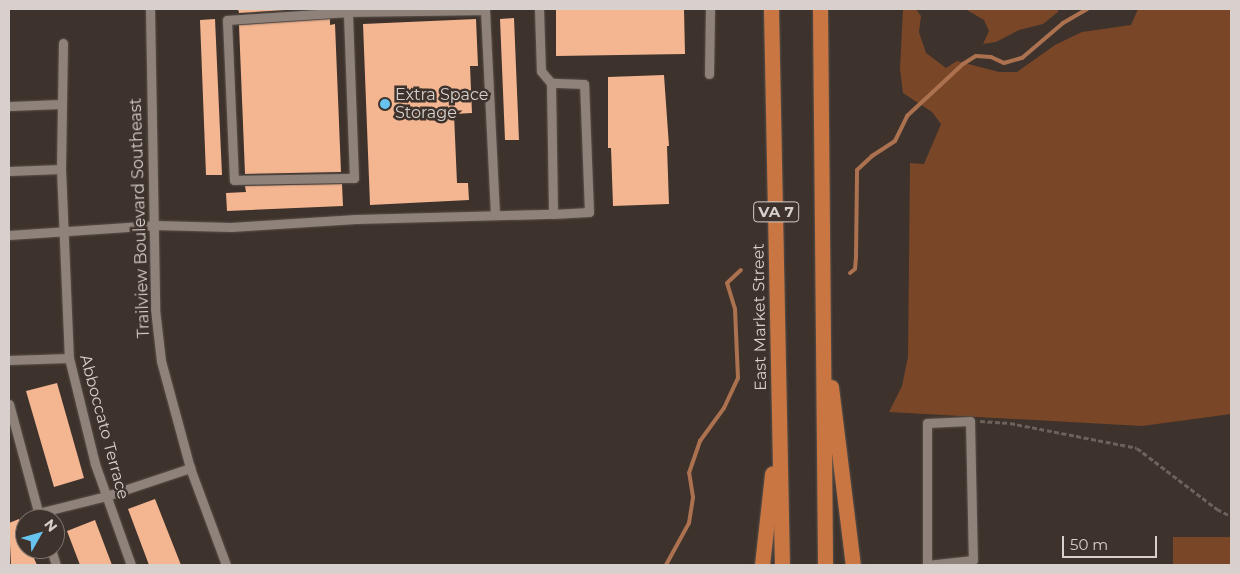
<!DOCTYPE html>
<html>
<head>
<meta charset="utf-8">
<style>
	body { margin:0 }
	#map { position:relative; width:1240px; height:574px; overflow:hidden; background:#3d322c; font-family:Montserrat,sans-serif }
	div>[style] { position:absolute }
	.green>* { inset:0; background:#794627 }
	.stream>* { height:4px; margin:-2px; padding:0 2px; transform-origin:2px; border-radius:2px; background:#ac7250 }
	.building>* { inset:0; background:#f4b591 }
	.path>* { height:2.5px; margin-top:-1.25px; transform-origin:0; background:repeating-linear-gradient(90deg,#6c625d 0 5px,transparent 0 7.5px) }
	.roads { filter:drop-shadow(0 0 1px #5a514b) drop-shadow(0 0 1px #5a514b) }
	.minor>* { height:9px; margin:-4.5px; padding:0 4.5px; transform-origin:4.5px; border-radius:4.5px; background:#8f827b }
	.highway>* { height:15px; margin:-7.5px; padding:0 7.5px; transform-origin:7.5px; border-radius:7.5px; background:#c97643 }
	.dots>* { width:14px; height:14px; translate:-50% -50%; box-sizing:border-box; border:2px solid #3d322c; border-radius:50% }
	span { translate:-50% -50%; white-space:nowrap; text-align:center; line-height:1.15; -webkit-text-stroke:5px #3d322c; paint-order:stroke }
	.shield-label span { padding:1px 4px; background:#3d322c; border:1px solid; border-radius:4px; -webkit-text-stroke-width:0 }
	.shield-label { font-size:15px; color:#d7d0cc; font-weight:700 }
	.poi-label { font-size:16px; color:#d7d0cc }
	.left { translate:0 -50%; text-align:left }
	.street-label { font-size:16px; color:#d7d0cc }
	.frame { position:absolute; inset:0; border:10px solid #d7d0cc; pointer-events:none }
	.north { position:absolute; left:15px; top:509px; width:50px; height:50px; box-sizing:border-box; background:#3d322c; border:1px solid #7b716c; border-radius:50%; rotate:52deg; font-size:14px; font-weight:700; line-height:20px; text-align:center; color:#d7d0cc }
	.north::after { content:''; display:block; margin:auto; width:18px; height:22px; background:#67c4ef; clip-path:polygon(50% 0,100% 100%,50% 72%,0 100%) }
	.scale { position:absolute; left:1062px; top:536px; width:95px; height:22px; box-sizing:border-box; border:2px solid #d7d0cc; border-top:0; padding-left:6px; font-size:15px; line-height:18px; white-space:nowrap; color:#d7d0cc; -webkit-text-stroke:4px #3d322c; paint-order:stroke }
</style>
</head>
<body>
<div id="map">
	<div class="green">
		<i style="clip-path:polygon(903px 9px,916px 9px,921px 16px,919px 32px,926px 53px,946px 68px,957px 61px,999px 72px,1017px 72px,1055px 45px,1082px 32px,1131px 25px,1138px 9px,1231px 9px,1231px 414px,1142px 426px,889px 412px,902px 386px,908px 357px,910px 163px,924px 164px,941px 124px,932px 112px,903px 93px,900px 69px)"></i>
		<i style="clip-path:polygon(965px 9px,1058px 9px,1058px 12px,1043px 24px,1019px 30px,996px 42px,983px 44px,989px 31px,984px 20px)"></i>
		<i style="clip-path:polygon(1173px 537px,1231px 537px,1231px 565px,1173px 565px)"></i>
	</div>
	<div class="stream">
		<i style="left:850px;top:273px;width:6px;rotate:-39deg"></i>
		<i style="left:855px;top:269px;width:12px;rotate:-85deg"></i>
		<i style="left:856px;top:257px;width:87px;rotate:-89.3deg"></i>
		<i style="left:857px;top:170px;width:21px;rotate:-43deg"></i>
		<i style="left:872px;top:156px;width:27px;rotate:-33deg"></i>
		<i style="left:895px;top:141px;width:28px;rotate:-64deg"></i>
		<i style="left:907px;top:116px;width:76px;rotate:-42.9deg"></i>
		<i style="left:963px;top:64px;width:15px;rotate:-32deg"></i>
		<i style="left:976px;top:56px;width:15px;rotate:4deg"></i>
		<i style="left:991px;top:57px;width:14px;rotate:25deg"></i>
		<i style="left:1004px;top:63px;width:19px;rotate:-16deg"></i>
		<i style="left:1022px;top:58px;width:54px;rotate:-40.5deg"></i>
		<i style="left:1063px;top:23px;width:28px;rotate:-30deg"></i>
		<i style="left:666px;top:565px;width:48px;rotate:-61.3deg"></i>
		<i style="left:689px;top:523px;width:26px;rotate:-81deg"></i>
		<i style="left:693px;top:497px;width:24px;rotate:-99deg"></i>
		<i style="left:689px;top:473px;width:34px;rotate:-71deg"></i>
		<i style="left:700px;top:441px;width:41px;rotate:-54deg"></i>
		<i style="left:724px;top:408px;width:33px;rotate:-65deg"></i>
		<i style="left:738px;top:378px;width:69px;rotate:-92.5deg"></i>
		<i style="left:735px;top:309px;width:27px;rotate:-107deg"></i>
		<i style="left:727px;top:283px;width:19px;rotate:-43deg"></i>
	</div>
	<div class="building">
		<i style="clip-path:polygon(238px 9px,302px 9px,239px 13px)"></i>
		<i style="clip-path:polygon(556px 9px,684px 9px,685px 54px,556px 56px)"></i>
		<i style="clip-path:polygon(514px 18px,519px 140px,505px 140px,500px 19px)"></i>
		<i style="clip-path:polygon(215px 19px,222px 175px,206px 175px,200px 20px)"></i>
		<i style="clip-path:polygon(330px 19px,330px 25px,335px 24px,341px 172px,245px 174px,239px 25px)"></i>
		<i style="clip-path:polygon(476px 19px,478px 66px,470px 66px,472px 113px,454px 114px,457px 183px,468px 183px,469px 200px,370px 205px,363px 24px)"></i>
		<i style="clip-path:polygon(664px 75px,669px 146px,667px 146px,669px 204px,613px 206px,611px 148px,608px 148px,608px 77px)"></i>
		<i style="clip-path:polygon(342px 184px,343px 206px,227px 211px,226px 193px,246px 192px,245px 186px)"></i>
		<i style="clip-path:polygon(57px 383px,84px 478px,54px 487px,26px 391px)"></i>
		<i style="clip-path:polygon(155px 499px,181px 565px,149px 565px,128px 509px)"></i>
		<i style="clip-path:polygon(19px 519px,25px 534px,25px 549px,30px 549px,37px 565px,11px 565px,9px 523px)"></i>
		<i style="clip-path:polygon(95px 520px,112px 565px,80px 565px,67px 531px)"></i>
	</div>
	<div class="path">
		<i style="left:980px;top:421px;width:30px;rotate:4deg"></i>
		<i style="left:1010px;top:423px;width:129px;rotate:11.1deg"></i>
		<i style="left:1137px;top:448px;width:101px;rotate:37.3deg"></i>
		<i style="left:1217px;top:509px;width:16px;rotate:27deg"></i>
	</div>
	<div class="roads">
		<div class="minor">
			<i style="left:150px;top:9px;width:300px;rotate:89deg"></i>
			<i style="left:155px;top:309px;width:52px;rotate:83.4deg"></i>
			<i style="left:161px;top:361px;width:111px;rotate:74.8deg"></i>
			<i style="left:190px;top:468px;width:103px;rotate:69.6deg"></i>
			<i style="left:539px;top:9px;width:62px;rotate:88.2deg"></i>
			<i style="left:541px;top:71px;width:16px;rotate:50deg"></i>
			<i style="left:348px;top:12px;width:121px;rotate:176.2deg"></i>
			<i style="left:227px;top:20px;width:160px;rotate:87.5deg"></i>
			<i style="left:234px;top:180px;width:120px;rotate:-1deg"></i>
			<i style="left:354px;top:178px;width:166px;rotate:-92.1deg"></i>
			<i style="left:348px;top:12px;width:137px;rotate:-0.8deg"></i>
			<i style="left:485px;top:10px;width:205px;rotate:87.2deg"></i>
			<i style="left:709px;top:74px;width:65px;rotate:-89.1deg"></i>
			<i style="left:9px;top:106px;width:53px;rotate:-2.2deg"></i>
			<i style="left:61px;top:169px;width:189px;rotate:87.6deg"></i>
			<i style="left:69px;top:358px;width:109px;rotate:76.2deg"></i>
			<i style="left:95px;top:464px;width:107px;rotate:70.4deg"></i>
			<i style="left:9px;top:171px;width:52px;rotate:-2.2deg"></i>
			<i style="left:61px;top:169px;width:126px;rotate:-89.1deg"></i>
			<i style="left:9px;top:235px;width:145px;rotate:-3.9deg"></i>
			<i style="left:154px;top:225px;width:77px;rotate:1.5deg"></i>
			<i style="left:231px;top:227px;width:125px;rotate:-3.7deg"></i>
			<i style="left:356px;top:219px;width:197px;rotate:-1.5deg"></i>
			<i style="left:553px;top:214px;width:36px;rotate:-3deg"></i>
			<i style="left:589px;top:212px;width:128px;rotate:-92.2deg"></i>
			<i style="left:584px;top:84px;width:33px;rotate:-178deg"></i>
			<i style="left:551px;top:83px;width:131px;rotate:89.1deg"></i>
			<i style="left:9px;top:360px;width:60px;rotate:-1.9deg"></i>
			<i style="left:9px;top:404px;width:119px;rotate:74.9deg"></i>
			<i style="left:38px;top:513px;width:70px;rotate:-14deg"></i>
			<i style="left:106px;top:496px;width:89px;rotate:-18.4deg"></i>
			<i style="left:51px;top:549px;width:17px;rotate:73deg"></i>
			<i style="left:927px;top:565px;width:142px;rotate:-90deg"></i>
			<i style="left:927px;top:423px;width:43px;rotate:-2.7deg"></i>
			<i style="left:970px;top:421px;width:139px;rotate:88.8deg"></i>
			<i style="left:973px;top:560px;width:46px;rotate:173.8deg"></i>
		</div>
		<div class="highway">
			<i style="left:771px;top:9px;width:556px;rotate:88.87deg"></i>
			<i style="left:820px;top:9px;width:556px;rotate:89.48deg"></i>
			<i style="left:831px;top:387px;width:179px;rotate:83deg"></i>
			<i style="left:762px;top:565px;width:92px;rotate:-83.7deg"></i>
		</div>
	</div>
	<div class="dots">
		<i style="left:385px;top:104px;background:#67c4ef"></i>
	</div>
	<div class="shield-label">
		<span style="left:776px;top:212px">VA 7</span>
	</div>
	<div class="poi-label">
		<span class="left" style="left:395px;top:104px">Extra Space<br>Storage</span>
	</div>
	<div class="street-label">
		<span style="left:140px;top:218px;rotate:-92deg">Trailview Boulevard Southeast</span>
		<span style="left:760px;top:317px;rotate:-91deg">East Market Street</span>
		<span style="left:104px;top:427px;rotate:75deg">Abboccato Terrace</span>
	</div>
	<div class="frame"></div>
	<div class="north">N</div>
	<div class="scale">50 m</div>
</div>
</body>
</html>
